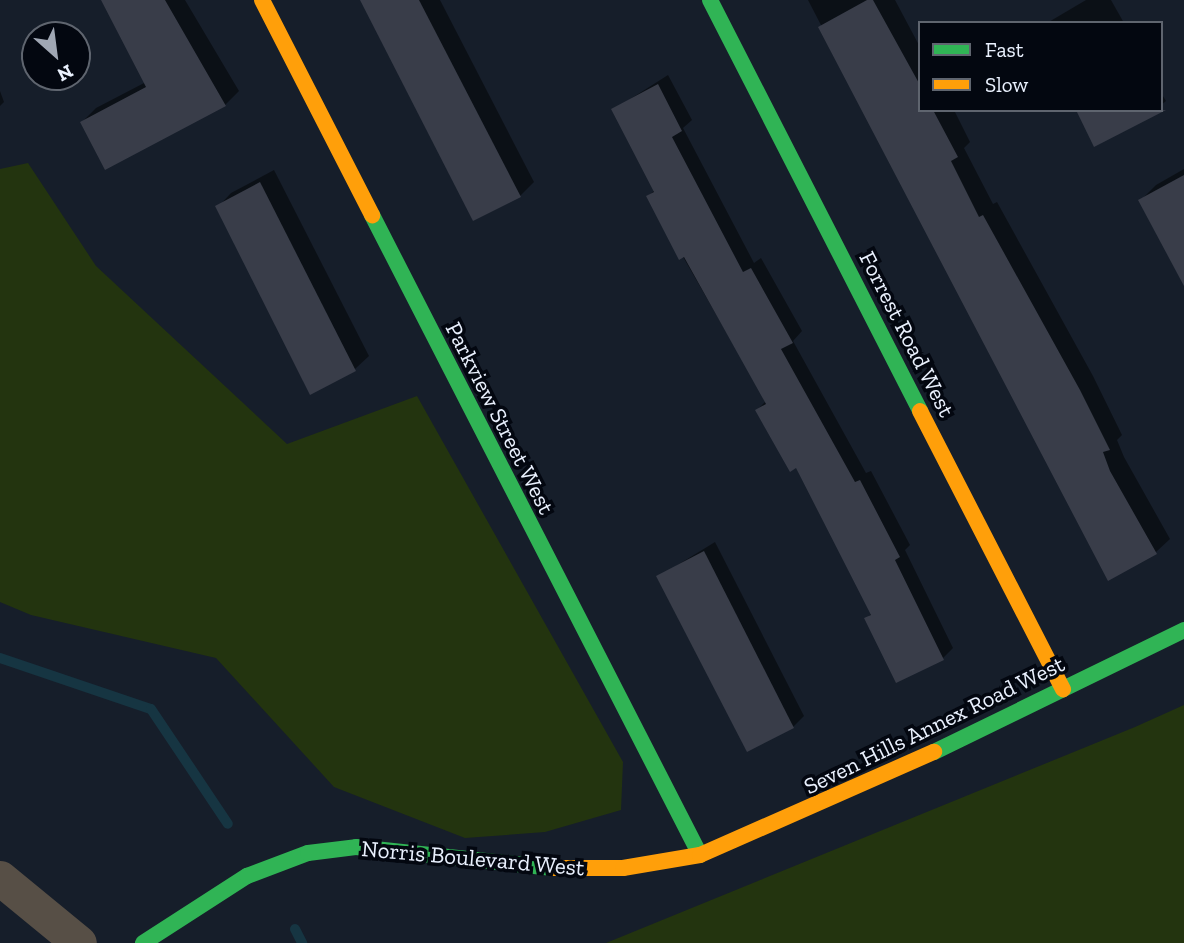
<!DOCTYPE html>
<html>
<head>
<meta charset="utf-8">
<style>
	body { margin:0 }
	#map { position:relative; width:1184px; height:943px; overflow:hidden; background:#161e2a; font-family:"Zilla Slab",serif }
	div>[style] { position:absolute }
	.green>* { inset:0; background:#23340f }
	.shadow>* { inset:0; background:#0007 }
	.stream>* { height:10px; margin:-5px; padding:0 5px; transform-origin:5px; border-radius:5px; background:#163542 }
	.building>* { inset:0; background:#393d49 }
	.street>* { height:35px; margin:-17.5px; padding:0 17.5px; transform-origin:17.5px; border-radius:17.5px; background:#574f46 }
	.fast>* { height:16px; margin:-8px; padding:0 8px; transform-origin:8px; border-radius:8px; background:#30b455 }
	.slow>* { height:16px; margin:-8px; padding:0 8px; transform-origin:8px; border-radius:8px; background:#ff9f0a }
	span { translate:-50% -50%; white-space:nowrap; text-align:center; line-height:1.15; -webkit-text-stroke:7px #030710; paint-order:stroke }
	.street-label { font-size:23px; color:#eaf1fe }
	.legend { position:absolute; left:918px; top:21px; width:245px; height:91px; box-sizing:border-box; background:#030710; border:2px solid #5f656f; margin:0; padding:9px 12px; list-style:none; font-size:21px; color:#eaf1fe }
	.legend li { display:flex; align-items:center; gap:14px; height:35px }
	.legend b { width:35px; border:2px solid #5f656f }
	.north { position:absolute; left:21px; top:21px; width:70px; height:70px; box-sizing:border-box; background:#030710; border:2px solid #5f656f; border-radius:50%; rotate:152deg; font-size:19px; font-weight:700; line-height:28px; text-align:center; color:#eaf1fe }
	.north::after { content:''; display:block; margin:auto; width:24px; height:32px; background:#a0a7b4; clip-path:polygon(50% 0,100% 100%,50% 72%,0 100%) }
</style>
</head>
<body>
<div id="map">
	<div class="green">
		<i style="clip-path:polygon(28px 163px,96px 266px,287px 444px,417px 396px,623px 762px,621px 810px,545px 832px,465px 838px,334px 787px,216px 658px,31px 615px,0 602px,0 169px)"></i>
		<i style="clip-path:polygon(1184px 705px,1184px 943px,606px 943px,1135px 727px)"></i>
	</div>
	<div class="shadow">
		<i style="clip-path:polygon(109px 0,185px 0,239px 91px,225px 105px,82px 122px,96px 108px,146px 82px)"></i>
		<i style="clip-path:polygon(362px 0,440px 0,534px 182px,520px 196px)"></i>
		<i style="clip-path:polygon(808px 0,895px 0,920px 47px,920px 110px,954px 110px,970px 142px,964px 148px,993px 204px,997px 202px,1093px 376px,1122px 435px,1117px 440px,1124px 457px,1170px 539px,1156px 552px,1108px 579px)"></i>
		<i style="clip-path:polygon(1086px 0,1111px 0,1124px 23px,1047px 23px)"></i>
		<i style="clip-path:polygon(668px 75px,692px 120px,683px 128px,754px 263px,761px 258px,802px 331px,793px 341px,866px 473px,871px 471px,910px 545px,905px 550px,953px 648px,943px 658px,866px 619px,872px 613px,797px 466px,757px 410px,766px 401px,648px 196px,655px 190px,613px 110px)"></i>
		<i style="clip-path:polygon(0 91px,4px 102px,0 106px)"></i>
		<i style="clip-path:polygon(1161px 93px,1166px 101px,1161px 105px)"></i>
		<i style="clip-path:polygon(1184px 169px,1184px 284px,1141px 200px,1156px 185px)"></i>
		<i style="clip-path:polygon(274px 170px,369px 356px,355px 369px,311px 392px,218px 207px,231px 193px)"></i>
		<i style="clip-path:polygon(715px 542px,804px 716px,793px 727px,747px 750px,658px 577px)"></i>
	</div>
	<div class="stream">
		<i style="left:0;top:658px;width:159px;rotate:18.7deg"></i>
		<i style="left:151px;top:709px;width:138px;rotate:56.2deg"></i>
		<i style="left:295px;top:929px;width:16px;rotate:63deg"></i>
	</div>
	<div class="building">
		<i style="clip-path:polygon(101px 0,165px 0,226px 106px,105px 170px,80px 122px,146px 87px)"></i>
		<i style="clip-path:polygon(360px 0,419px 0,521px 197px,473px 221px)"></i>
		<i style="clip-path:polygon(867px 0,873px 0,920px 85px,920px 110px,933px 110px,958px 157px,951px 161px,979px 217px,983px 215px,1080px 390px,1110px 450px,1103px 452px,1110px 471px,1157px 554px,1108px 581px,818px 27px)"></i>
		<i style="clip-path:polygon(658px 84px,682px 131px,672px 137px,743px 272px,751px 268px,793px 343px,781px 349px,855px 482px,860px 480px,900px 557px,895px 560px,944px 660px,896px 683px,864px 618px,871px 615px,796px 468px,790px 472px,755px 410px,766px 404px,684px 257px,679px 260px,646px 196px,654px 192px,611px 109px)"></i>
		<i style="clip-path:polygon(1076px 110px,1166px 110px,1094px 147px)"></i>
		<i style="clip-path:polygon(1184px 175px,1184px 286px,1138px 200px)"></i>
		<i style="clip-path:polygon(260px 182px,356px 371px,310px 395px,215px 206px)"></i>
		<i style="clip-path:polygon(704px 551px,794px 728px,747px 752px,656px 576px)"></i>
	</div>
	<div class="street">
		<i style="left:0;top:878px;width:102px;rotate:39.4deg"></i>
	</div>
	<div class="fast">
		<i style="left:710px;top:0;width:462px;rotate:62.9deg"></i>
		<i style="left:372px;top:215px;width:719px;rotate:62.86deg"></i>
		<i style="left:934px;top:752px;width:278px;rotate:-26deg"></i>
		<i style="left:143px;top:943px;width:124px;rotate:-32.8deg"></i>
		<i style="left:247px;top:876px;width:65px;rotate:-20.7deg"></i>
		<i style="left:308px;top:853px;width:48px;rotate:-7.1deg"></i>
		<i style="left:356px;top:847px;width:198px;rotate:6.1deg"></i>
	</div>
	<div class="slow">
		<i style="left:262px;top:0;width:242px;rotate:62.9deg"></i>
		<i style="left:920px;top:411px;width:313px;rotate:62.8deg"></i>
		<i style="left:553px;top:868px;width:70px"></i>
		<i style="left:623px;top:868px;width:78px;rotate:-9.6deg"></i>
		<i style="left:700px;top:855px;width:256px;rotate:-23.8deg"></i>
	</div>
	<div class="street-label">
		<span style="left:907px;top:334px;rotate:63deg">Forrest Road West</span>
		<span style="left:500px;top:418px;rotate:63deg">Parkview Street West</span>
		<span style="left:934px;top:725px;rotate:-26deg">Seven Hills Annex Road West</span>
		<span style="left:473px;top:858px;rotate:5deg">Norris Boulevard West</span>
	</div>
	<ul class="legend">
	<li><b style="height:9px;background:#30b455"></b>Fast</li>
	<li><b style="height:9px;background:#ff9f0a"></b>Slow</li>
	</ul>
	<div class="north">N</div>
</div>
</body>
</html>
